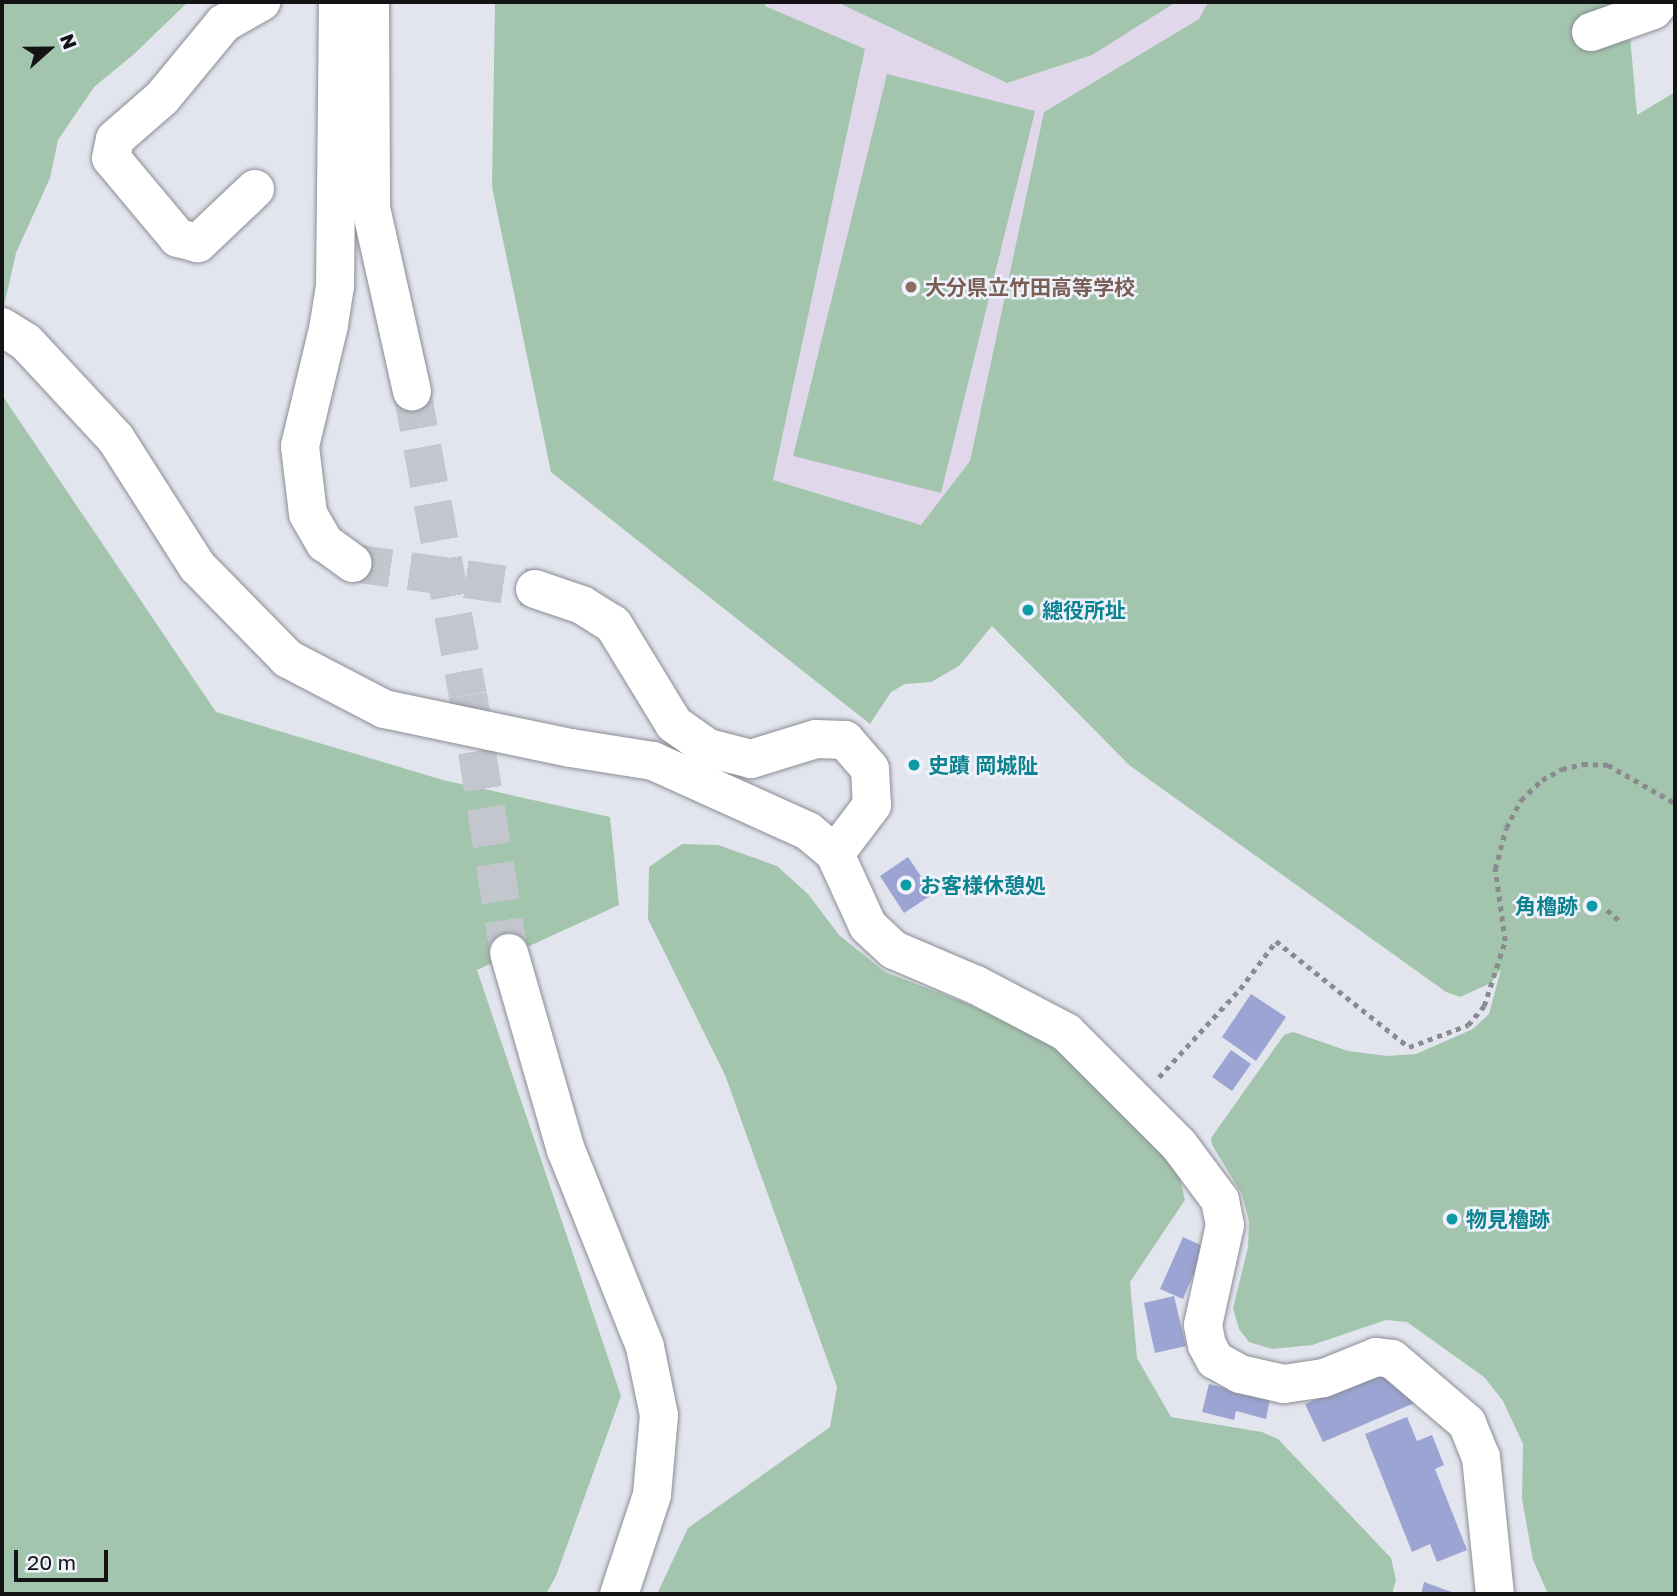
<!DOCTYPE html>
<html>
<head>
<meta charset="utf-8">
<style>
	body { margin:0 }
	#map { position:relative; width:1677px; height:1596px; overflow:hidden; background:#e3e5ee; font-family:"Golos Text","Noto Sans JP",sans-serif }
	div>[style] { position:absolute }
	.education>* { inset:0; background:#e0d7eb }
	.green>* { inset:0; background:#a3c5ad }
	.building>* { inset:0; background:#9ba4d2 }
	.minor-tunnel>* { height:38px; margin-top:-19px; transform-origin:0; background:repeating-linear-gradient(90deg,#c4c6ce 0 38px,transparent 0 57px) }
	.path>* { height:4.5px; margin-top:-2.25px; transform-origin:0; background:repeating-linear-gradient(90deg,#8a8b91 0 5px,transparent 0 10px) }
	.roads { filter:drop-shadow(0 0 2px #8b8d95) drop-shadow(0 0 2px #8b8d95) }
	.minor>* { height:38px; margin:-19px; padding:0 19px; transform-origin:19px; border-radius:19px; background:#fff }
	.dots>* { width:19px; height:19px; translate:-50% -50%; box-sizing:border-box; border:4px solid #f0f2fb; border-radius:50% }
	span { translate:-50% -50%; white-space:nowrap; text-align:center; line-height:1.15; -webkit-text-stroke:5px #f0f2fb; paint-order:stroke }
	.education-label { font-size:21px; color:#785e54; font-weight:700 }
	.left { translate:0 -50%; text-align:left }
	.culture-label { font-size:21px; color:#0d838f; font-weight:700 }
	.right { translate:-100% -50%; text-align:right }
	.frame { position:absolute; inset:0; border:4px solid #131316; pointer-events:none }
	.north { position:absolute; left:14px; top:14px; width:70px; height:70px; -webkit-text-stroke:5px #f0f2fb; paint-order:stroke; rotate:69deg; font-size:19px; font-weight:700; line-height:28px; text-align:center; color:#131316 }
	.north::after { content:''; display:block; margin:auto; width:24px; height:32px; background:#131316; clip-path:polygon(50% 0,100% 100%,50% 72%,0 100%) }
	.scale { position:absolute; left:14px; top:1550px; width:94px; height:32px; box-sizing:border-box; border:4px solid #131316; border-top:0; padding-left:9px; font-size:21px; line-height:24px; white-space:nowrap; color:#131316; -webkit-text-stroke:5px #f0f2fb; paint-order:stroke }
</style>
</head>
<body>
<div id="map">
	<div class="education">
		<i style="clip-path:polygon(766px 2px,1208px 2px,1199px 19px,1044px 112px,970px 461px,921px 525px,773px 480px,865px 50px,765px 6px)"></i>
	</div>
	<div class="green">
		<i style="clip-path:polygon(2px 2px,188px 2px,133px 55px,94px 87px,58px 140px,50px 178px,16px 253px,2px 315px)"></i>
		<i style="clip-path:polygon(495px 2px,766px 2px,765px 6px,865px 49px,773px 480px,921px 525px,970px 461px,1044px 112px,1199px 19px,1208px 2px,1627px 2px,1637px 115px,1675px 92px,1675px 1594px,1548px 1594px,1533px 1560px,1522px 1499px,1523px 1444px,1503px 1401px,1484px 1377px,1407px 1322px,1386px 1320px,1312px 1345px,1272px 1349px,1249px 1342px,1239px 1329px,1233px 1308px,1248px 1247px,1249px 1221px,1242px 1194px,1212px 1145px,1211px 1138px,1284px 1035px,1293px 1032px,1348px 1051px,1387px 1056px,1416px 1054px,1473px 1029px,1489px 1014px,1501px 969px,1491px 983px,1460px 997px,1446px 992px,1129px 765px,992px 626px,959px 666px,931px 682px,905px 684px,891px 692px,870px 724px,551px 472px,492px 187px)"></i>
		<i style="clip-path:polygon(837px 2px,1176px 2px,1092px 55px,1007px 83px)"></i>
		<i style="clip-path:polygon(887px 74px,1035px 111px,941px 493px,793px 456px)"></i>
		<i style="clip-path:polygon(2px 395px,216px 712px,443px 780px,610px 817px,619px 905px,477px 970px,621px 1396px,556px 1576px,546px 1594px,2px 1594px)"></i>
		<i style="clip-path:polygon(682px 844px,718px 845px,777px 866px,808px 894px,839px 935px,885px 972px,963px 1002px,1051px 1042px,1125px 1112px,1179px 1174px,1185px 1200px,1130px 1282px,1137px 1358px,1171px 1417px,1262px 1432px,1278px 1439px,1391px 1558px,1396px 1580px,1392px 1594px,657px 1594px,688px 1528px,830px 1427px,837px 1387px,725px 1075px,648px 919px,649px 867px)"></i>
	</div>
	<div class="building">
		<i style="clip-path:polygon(908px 857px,933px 894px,904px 913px,880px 876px)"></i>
		<i style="clip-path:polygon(1251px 994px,1286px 1017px,1256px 1061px,1222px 1037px)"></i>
		<i style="clip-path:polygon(1231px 1050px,1251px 1064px,1232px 1091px,1212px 1077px)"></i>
		<i style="clip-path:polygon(1183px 1237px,1205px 1247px,1183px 1299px,1160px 1289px)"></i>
		<i style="clip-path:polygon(1174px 1296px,1186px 1346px,1155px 1353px,1144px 1303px)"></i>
		<i style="clip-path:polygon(1377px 1372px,1419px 1401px,1323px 1442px,1305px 1404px)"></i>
		<i style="clip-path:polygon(1209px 1384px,1270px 1399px,1266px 1419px,1236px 1411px,1234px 1420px,1202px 1412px)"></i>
		<i style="clip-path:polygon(1407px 1417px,1417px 1441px,1432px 1435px,1444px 1465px,1435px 1469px,1467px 1550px,1437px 1562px,1430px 1544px,1412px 1552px,1365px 1434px)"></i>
		<i style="clip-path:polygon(1424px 1582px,1457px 1594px,1421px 1594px)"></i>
	</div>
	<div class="minor-tunnel">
		<i style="left:412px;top:391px;width:309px;rotate:79.6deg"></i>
		<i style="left:468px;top:695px;width:261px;rotate:81deg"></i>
		<i style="left:353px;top:563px;width:184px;rotate:8.1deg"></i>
	</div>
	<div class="path">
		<i style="left:1607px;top:910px;width:18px;rotate:41deg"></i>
		<i style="left:1159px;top:1077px;width:120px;rotate:-47.4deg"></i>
		<i style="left:1240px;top:989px;width:60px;rotate:-53.1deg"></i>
		<i style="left:1276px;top:941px;width:170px;rotate:38.6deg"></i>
		<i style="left:1409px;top:1047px;width:63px;rotate:-20.4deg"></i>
		<i style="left:1468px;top:1025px;width:25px;rotate:-50deg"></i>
		<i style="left:1484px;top:1006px;width:68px;rotate:-72.1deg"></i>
		<i style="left:1505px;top:941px;width:73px;rotate:-97.9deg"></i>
		<i style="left:1495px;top:869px;width:42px;rotate:-75deg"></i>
		<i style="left:1506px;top:828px;width:32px;rotate:-62deg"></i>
		<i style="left:1521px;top:800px;width:29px;rotate:-44deg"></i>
		<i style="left:1542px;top:780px;width:23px;rotate:-29deg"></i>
		<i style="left:1562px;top:769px;width:22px;rotate:-13deg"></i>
		<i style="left:1583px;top:764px;width:25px;rotate:2deg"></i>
		<i style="left:1608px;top:765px;width:77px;rotate:29.6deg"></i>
	</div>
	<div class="roads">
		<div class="minor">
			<i style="left:338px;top:2px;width:284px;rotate:90.6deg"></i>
			<i style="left:335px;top:286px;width:39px;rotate:99deg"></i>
			<i style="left:329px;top:325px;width:124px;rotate:103.5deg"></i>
			<i style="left:300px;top:446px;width:68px;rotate:83.3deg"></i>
			<i style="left:308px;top:514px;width:34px;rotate:60deg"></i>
			<i style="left:325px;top:543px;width:34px;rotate:36deg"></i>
			<i style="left:370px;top:2px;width:206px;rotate:89.7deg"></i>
			<i style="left:371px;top:208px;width:188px;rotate:77.4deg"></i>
			<i style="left:1591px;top:32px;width:66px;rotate:-19.5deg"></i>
			<i style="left:1653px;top:10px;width:11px;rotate:-49deg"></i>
			<i style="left:255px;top:189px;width:79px;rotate:136.5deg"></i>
			<i style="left:198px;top:243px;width:21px;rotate:-166deg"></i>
			<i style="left:178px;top:238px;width:104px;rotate:-129.9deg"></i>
			<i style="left:111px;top:158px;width:19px;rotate:-78deg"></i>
			<i style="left:115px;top:139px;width:62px;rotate:-41.1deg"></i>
			<i style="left:162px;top:98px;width:97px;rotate:-50.4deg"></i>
			<i style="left:224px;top:23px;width:43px;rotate:-29.6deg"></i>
			<i style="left:2px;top:327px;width:28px;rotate:32deg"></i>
			<i style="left:26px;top:342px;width:132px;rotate:47.1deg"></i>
			<i style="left:116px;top:439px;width:151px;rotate:57.5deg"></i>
			<i style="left:197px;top:566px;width:130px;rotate:45.6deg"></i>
			<i style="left:288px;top:659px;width:108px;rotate:27.5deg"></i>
			<i style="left:384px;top:709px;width:191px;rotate:11.8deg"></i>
			<i style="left:571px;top:748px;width:83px;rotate:9deg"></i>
			<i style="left:653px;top:761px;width:170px;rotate:24.3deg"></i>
			<i style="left:808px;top:831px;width:35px;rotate:40deg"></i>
			<i style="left:835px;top:854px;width:79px;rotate:65.4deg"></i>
			<i style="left:868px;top:926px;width:35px;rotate:43deg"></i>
			<i style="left:894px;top:950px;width:89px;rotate:23.1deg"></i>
			<i style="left:976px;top:985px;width:102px;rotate:27.6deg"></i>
			<i style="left:1066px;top:1032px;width:160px;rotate:45deg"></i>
			<i style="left:1179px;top:1145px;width:69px;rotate:53.3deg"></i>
			<i style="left:1220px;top:1200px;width:25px;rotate:79deg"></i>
			<i style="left:1225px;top:1225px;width:102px;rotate:102.4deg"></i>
			<i style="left:1203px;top:1325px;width:20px;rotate:79deg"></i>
			<i style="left:1207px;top:1345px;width:17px;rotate:62deg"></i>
			<i style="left:1215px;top:1360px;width:29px;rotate:29deg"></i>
			<i style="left:1240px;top:1374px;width:45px;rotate:12.8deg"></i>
			<i style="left:1284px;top:1384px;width:40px;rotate:-8.5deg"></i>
			<i style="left:1324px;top:1378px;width:56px;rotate:-22deg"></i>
			<i style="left:1376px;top:1357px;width:16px;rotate:7deg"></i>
			<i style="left:1392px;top:1359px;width:99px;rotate:40.5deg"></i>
			<i style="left:1467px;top:1423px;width:37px;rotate:68deg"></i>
			<i style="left:1481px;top:1457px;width:138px;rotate:84.2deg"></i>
			<i style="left:535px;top:589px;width:50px;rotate:18.8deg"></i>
			<i style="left:582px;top:605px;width:36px;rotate:32deg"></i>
			<i style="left:613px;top:624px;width:117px;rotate:58.6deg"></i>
			<i style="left:674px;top:724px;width:42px;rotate:35.2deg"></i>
			<i style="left:708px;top:748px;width:44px;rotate:14.3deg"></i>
			<i style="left:751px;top:759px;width:68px;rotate:-17.1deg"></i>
			<i style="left:816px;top:739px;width:29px;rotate:2deg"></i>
			<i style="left:845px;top:740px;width:38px;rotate:49deg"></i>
			<i style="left:870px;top:769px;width:36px;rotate:87deg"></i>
			<i style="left:872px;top:805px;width:61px;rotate:127.1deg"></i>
			<i style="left:509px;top:953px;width:205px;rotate:73.9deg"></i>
			<i style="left:566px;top:1150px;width:212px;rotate:68.1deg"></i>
			<i style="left:645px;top:1347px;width:69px;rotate:78.4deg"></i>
			<i style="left:659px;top:1415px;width:80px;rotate:95deg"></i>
			<i style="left:652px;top:1495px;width:104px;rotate:108.4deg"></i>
		</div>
	</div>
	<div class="dots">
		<i style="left:911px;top:287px;background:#8d6e63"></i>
		<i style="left:1028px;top:610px;background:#0f9aa8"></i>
		<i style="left:914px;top:765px;background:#0f9aa8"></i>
		<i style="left:906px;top:885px;background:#0f9aa8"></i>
		<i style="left:1592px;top:906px;background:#0f9aa8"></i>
		<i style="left:1452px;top:1219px;background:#0f9aa8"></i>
	</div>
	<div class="education-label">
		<span class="left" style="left:925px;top:287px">大分県立竹田高等学校</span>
	</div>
	<div class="culture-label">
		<span class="left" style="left:1042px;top:610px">總役所址</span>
		<span class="left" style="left:928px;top:765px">史蹟 岡城阯</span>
		<span class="left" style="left:920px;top:885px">お客様休憩処</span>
		<span class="right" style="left:1578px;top:906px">角櫓跡</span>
		<span class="left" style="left:1466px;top:1219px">物見櫓跡</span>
	</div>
	<div class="frame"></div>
	<div class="north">N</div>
	<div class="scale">20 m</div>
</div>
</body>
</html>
